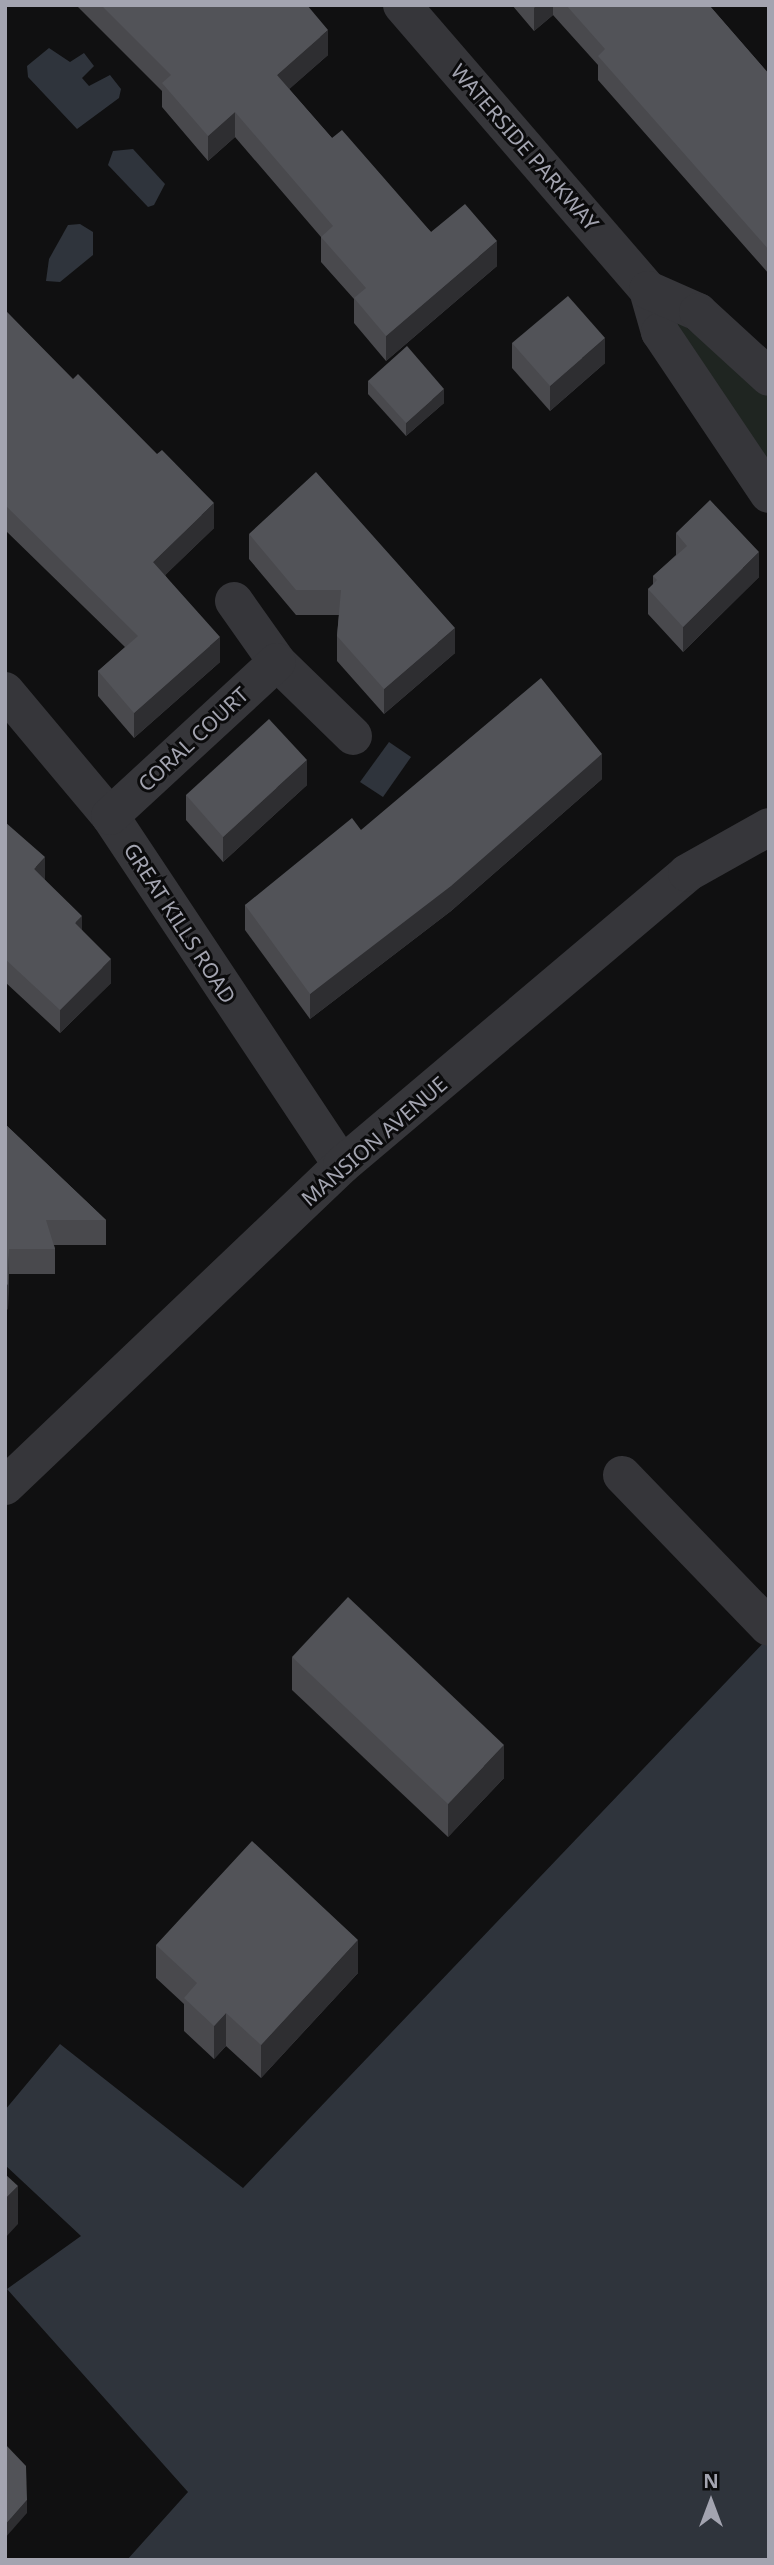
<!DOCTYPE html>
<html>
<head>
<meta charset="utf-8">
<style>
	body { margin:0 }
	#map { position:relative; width:774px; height:2565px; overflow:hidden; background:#101011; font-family:"Noto Sans",sans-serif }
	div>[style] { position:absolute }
	.green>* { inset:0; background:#1f2521 }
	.water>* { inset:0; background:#2f343c }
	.minor>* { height:38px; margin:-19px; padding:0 19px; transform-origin:19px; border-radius:19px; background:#36363a }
	.wall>* { inset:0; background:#49494d }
	.shaded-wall>* { inset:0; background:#2e2e31 }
	.building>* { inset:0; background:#525358 }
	span { translate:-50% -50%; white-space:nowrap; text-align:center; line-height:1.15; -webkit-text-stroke:6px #0b0b0c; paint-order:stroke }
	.street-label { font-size:21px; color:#a3a4b0 }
	.frame { position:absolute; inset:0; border:7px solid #a3a4b0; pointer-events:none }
	.north { position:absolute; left:676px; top:2467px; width:70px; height:70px; -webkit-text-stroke:5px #0b0b0c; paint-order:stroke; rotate:0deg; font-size:19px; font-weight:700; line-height:28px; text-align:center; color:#a3a4b0 }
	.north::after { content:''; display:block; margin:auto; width:24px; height:32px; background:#a3a4b0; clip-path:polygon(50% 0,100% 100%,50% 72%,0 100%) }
</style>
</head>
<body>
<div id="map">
	<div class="green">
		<i style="clip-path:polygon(671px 316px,769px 389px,769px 470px)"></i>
	</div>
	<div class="water">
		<i style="clip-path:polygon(49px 48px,70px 62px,84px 53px,94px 66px,82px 78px,89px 86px,110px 75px,121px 89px,119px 98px,77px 129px,28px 77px,27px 66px)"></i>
		<i style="clip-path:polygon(133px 149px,165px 184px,154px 205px,148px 207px,108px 165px,113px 151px)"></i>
		<i style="clip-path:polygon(80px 224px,93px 232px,93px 255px,60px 282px,46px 281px,49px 259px,68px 225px)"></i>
		<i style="clip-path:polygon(389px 742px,411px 757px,383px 797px,360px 782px)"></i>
		<i style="clip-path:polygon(769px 1637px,769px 2560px,127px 2560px,188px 2492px,7px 2289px,81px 2236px,5px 2165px,5px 2110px,60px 2044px,243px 2188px)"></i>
	</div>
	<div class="minor">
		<i style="left:402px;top:5px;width:376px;rotate:49.2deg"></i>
		<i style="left:648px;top:290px;width:44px;rotate:74.1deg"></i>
		<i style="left:660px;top:332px;width:195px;rotate:56.1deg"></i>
		<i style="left:648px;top:290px;width:55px;rotate:23.7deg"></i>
		<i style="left:698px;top:312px;width:96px;rotate:42.5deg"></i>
		<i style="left:234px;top:601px;width:75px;rotate:54.8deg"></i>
		<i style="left:277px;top:662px;width:106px;rotate:44.2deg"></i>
		<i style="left:5px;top:691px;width:163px;rotate:50deg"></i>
		<i style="left:110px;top:816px;width:419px;rotate:56.4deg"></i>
		<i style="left:110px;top:816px;width:227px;rotate:-42.7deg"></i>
		<i style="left:622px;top:1475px;width:211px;rotate:46deg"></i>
		<i style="left:5px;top:1486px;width:465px;rotate:-43.6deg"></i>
		<i style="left:342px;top:1165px;width:452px;rotate:-40.2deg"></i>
		<i style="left:687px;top:873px;width:94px;rotate:-29.3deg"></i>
	</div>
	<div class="wall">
		<i style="clip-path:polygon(76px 5px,307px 5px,328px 55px,289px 89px,332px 138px,431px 232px,497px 266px,386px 361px,354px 323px,354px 299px,321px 262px,321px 237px,235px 137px,208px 161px,162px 107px,162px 91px)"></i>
		<i style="clip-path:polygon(512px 5px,709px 5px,769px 74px,769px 274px,598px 80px,598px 65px,553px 15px,534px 31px)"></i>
		<i style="clip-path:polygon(5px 310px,214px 528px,165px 575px,220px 662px,134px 738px,98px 696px,98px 671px,125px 647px,5px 530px)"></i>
		<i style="clip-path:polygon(512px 343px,605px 363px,550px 411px,512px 368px)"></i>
		<i style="clip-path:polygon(368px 381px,444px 403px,406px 436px,368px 394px)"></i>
		<i style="clip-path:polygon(676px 533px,759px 577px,683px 652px,648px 614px,648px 589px,653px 585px,653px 576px,676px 555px)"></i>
		<i style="clip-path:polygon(249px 534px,455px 653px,384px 714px,337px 661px,337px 636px,339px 615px,296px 615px,249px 559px)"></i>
		<i style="clip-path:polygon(602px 779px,451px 911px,310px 1019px,245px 930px,245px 905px,361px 830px)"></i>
		<i style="clip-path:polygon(307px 785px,223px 862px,186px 820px,186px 795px)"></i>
		<i style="clip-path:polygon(5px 822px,45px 880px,82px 930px,111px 983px,60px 1033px,5px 982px)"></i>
		<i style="clip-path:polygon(5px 1124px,106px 1220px,106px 1245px,54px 1245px,55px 1249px,55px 1274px,9px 1274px,8px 1309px)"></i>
		<i style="clip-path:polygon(292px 1657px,504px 1778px,448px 1837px,292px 1690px)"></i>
		<i style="clip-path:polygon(156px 1945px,358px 1973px,261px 2078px,226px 2046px,214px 2059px,184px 2031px,184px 2004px,156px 1978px)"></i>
	</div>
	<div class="shaded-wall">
		<i style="clip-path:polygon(537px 5px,553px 5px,553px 15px,534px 31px,534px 8px)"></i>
		<i style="clip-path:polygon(328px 30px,328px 55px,277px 100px,277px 75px)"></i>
		<i style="clip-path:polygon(235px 112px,235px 137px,208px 161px,208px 136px)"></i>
		<i style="clip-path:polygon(497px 241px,497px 266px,386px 361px,386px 336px)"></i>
		<i style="clip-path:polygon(605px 338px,605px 363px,550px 411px,550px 386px)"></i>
		<i style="clip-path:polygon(444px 389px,444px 403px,406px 436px,406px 423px)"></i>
		<i style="clip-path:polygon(214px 503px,214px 528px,153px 587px,153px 562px)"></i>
		<i style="clip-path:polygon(759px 552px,759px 577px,683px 652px,683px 627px)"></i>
		<i style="clip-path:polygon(455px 628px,455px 653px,384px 714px,384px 689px)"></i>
		<i style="clip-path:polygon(220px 637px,220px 662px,134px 738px,134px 713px)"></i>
		<i style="clip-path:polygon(602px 754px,602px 779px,451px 911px,310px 1019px,310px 994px)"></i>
		<i style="clip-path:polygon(307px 760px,307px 785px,223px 862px,223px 837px)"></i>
		<i style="clip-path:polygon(45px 857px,45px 881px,34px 869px)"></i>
		<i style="clip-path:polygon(82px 916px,82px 940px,75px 923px)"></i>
		<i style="clip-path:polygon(111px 959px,111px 983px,60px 1033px,60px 1010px)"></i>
		<i style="clip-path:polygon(9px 1249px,8px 1309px,5px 1312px,5px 1288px)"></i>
		<i style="clip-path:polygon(504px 1745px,504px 1778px,448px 1837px,448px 1804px)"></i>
		<i style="clip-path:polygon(358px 1940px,358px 1973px,261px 2078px,261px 2045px)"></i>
		<i style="clip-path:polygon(226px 2013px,226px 2046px,214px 2059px,214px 2026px)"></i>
		<i style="clip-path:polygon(18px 2186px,18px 2224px,5px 2238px,5px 2199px)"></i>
		<i style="clip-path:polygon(27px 2500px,27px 2513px,5px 2538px,5px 2525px)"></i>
	</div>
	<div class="building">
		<i style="clip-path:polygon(101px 5px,307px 5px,328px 30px,277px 75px,332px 138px,342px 130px,431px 232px,465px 204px,497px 241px,386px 336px,354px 298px,366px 288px,321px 237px,333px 226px,235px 112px,208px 136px,162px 83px,171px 75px)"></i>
		<i style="clip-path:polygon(566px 5px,709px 5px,769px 74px,769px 250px,598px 56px,605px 49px)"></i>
		<i style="clip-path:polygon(568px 296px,605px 338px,550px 386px,512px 343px)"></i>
		<i style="clip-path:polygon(5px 310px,73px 379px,78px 374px,157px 454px,162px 450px,214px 503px,153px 562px,220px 637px,134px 713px,98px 671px,138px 636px,5px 505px)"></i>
		<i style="clip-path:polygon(407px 346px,444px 389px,406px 423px,368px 381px)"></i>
		<i style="clip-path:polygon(316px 472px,455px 628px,384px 689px,337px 636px,341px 590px,296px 590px,249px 534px)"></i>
		<i style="clip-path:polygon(710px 500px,759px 552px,683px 627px,648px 589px,657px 580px,653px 576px,687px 546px,676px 533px)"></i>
		<i style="clip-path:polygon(541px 678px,602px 754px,451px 886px,310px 994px,245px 905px,352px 818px,361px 830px)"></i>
		<i style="clip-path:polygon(269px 719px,307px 760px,223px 837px,186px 795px)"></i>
		<i style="clip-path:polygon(5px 822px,45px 857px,34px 869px,82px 916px,75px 923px,111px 959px,60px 1010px,5px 959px)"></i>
		<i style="clip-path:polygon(5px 1124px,106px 1220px,46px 1220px,55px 1249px,9px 1249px,8px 1284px,5px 1288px)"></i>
		<i style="clip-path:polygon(348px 1597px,504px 1745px,448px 1804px,292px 1657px)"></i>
		<i style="clip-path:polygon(252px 1841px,358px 1940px,261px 2045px,226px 2013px,214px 2026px,184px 1998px,197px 1983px,156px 1945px)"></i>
		<i style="clip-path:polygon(5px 2174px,18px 2186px,5px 2199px)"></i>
		<i style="clip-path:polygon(5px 2444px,26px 2466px,27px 2500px,5px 2525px)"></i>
	</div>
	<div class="street-label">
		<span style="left:525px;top:147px;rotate:49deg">WATERSIDE PARKWAY</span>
		<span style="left:193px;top:739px;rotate:-43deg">CORAL COURT</span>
		<span style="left:180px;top:923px;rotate:57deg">GREAT KILLS ROAD</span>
		<span style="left:374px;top:1141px;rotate:-41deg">MANSION AVENUE</span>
	</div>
	<div class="frame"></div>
	<div class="north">N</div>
</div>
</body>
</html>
